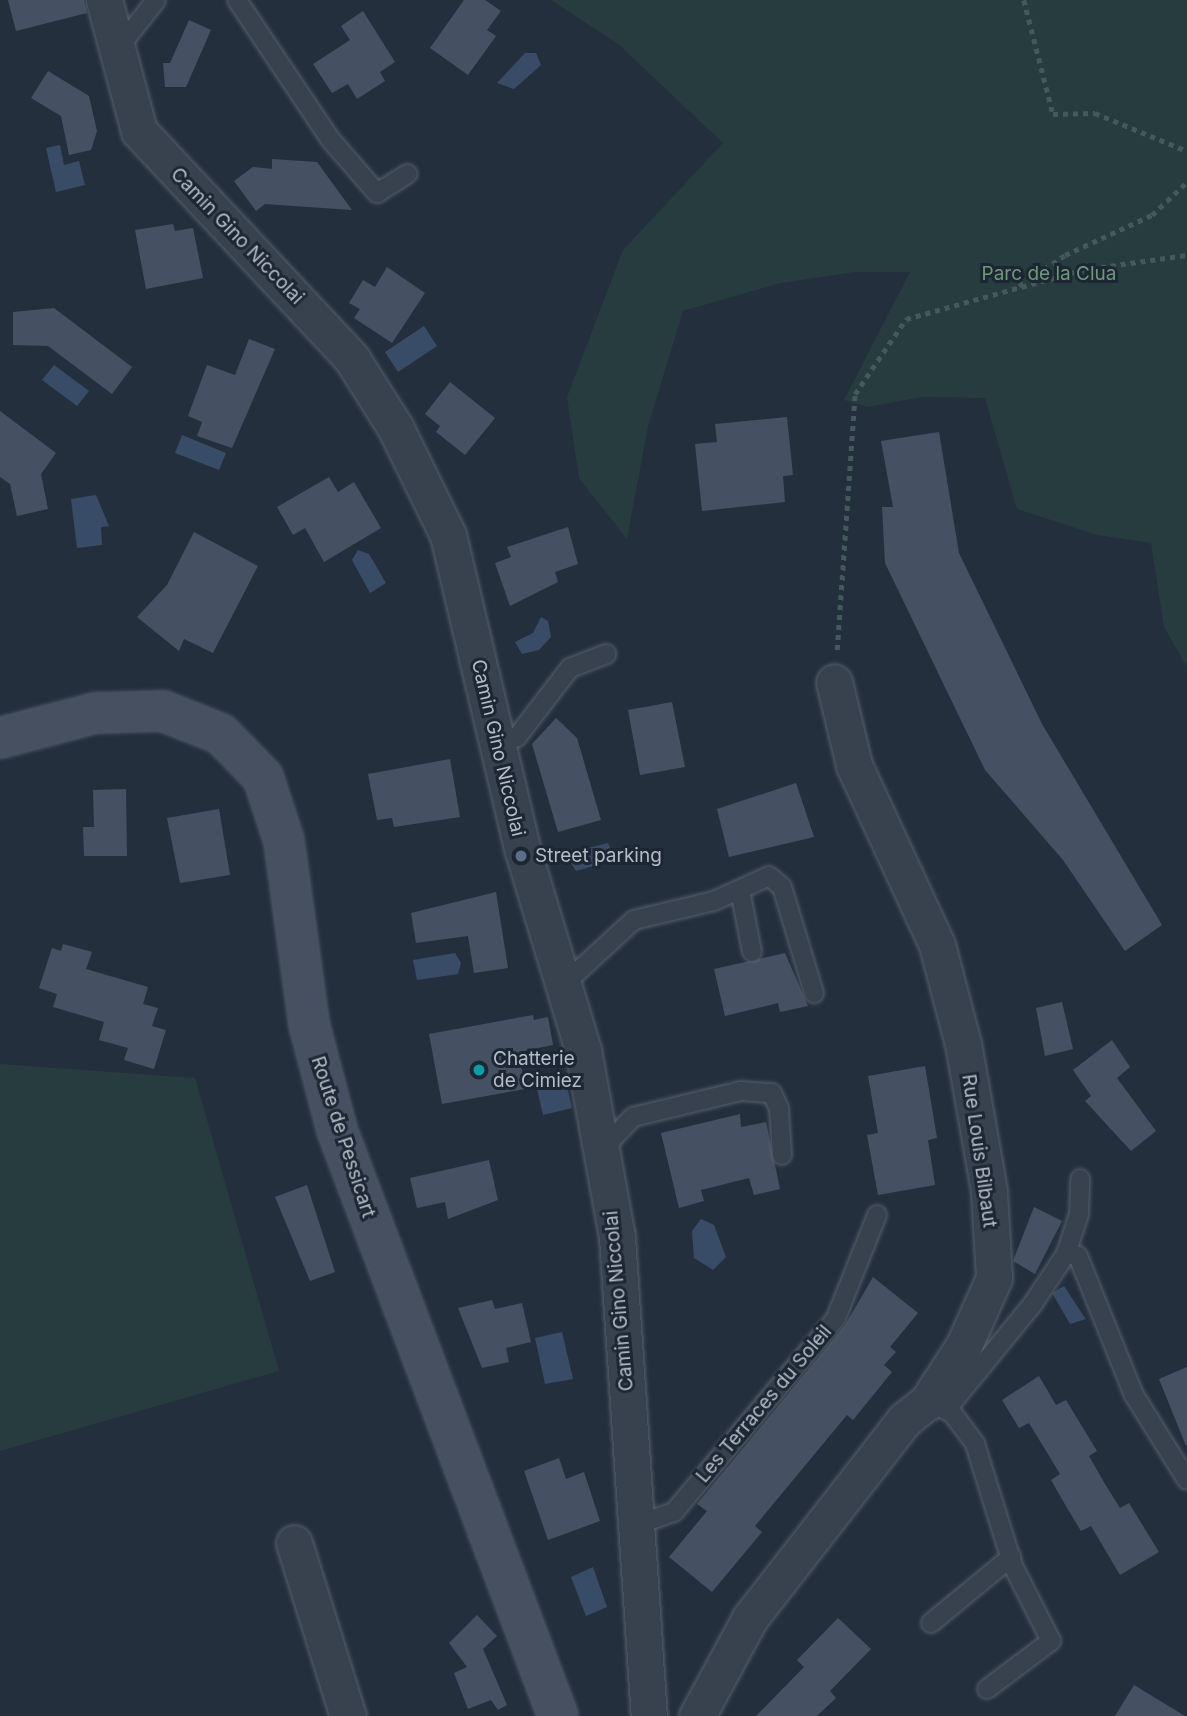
<!DOCTYPE html>
<html>
<head>
<meta charset="utf-8">
<style>
	body { margin:0 }
	#map { position:relative; width:1187px; height:1716px; overflow:hidden; background:#242f3e; font-family:Inter,sans-serif }
	div>[style] { position:absolute }
	.green>* { inset:0; background:#263c3f }
	.water>* { inset:0; background:#394c67 }
	.building>* { inset:0; background:#455162 }
	.path>* { height:4.5px; margin-top:-2.25px; transform-origin:0; background:repeating-linear-gradient(90deg,#44595c 0 5px,transparent 0 10px) }
	.roads { filter:drop-shadow(0 0 2px #565f6c) drop-shadow(0 0 2px #565f6c) }
	.lane>* { height:18px; margin:-9px; padding:0 9px; transform-origin:9px; border-radius:9px; background:#38414e }
	.street>* { height:35px; margin:-17.5px; padding:0 17.5px; transform-origin:17.5px; border-radius:17.5px; background:#38414e }
	.secondary>* { height:38px; margin:-19px; padding:0 19px; transform-origin:19px; border-radius:19px; background:#465061 }
	.dots>* { width:19px; height:19px; translate:-50% -50%; box-sizing:border-box; border:4px solid #1d2633; border-radius:50% }
	span { translate:-50% -50%; white-space:nowrap; text-align:center; line-height:1.15; -webkit-text-stroke:6px #1d2633; paint-order:stroke }
	.street-label { font-size:19px; color:#b4bcc9 }
	.park-label { font-size:19px; color:#6b9a76 }
	.poi-label { font-size:19px; color:#b4bcc9 }
	.left { translate:0 -50%; text-align:left }
</style>
</head>
<body>
<div id="map">
	<div class="green">
		<i style="clip-path:polygon(1187px 0,1187px 667px,1164px 627px,1151px 543px,1097px 535px,1017px 509px,985px 398px,922px 397px,868px 407px,844px 400px,910px 272px,855px 272px,781px 283px,683px 311px,648px 426px,627px 539px,579px 478px,567px 397px,623px 250px,723px 143px,618px 44px,551px 0)"></i>
		<i style="clip-path:polygon(0 1064px,195px 1078px,279px 1371px,0 1451px)"></i>
	</div>
	<div class="water">
		<i style="clip-path:polygon(525px 53px,536px 53px,541px 65px,514px 89px,497px 83px)"></i>
		<i style="clip-path:polygon(60px 145px,64px 165px,79px 161px,85px 185px,56px 192px,46px 148px)"></i>
		<i style="clip-path:polygon(424px 326px,437px 346px,398px 372px,385px 352px)"></i>
		<i style="clip-path:polygon(54px 365px,89px 391px,77px 406px,42px 380px)"></i>
		<i style="clip-path:polygon(182px 435px,226px 453px,219px 470px,175px 453px)"></i>
		<i style="clip-path:polygon(96px 495px,109px 526px,101px 527px,102px 545px,77px 548px,71px 499px)"></i>
		<i style="clip-path:polygon(358px 550px,369px 554px,386px 583px,370px 593px,352px 560px)"></i>
		<i style="clip-path:polygon(541px 617px,548px 621px,551px 637px,539px 650px,522px 654px,515px 642px,533px 633px)"></i>
		<i style="clip-path:polygon(608px 843px,615px 860px,576px 871px,565px 854px)"></i>
		<i style="clip-path:polygon(455px 953px,461px 963px,458px 974px,417px 980px,413px 960px)"></i>
		<i style="clip-path:polygon(564px 1074px,572px 1108px,543px 1115px,535px 1080px)"></i>
		<i style="clip-path:polygon(701px 1219px,714px 1225px,726px 1257px,713px 1270px,694px 1258px,692px 1231px)"></i>
		<i style="clip-path:polygon(1064px 1286px,1085px 1318px,1086px 1319px,1070px 1324px,1052px 1293px)"></i>
		<i style="clip-path:polygon(562px 1332px,573px 1379px,545px 1384px,535px 1338px)"></i>
		<i style="clip-path:polygon(593px 1567px,607px 1607px,586px 1616px,571px 1577px)"></i>
	</div>
	<div class="building">
		<i style="clip-path:polygon(8px 0,84px 0,87px 13px,16px 31px)"></i>
		<i style="clip-path:polygon(464px 0,485px 0,501px 11px,487px 30px,496px 36px,468px 75px,430px 48px)"></i>
		<i style="clip-path:polygon(363px 11px,395px 62px,380px 72px,385px 81px,357px 99px,348px 84px,332px 93px,313px 64px,350px 40px,341px 26px)"></i>
		<i style="clip-path:polygon(189px 20px,211px 30px,186px 87px,165px 87px,163px 63px,170px 63px)"></i>
		<i style="clip-path:polygon(48px 71px,89px 96px,97px 131px,91px 150px,69px 155px,61px 116px,31px 98px)"></i>
		<i style="clip-path:polygon(272px 159px,317px 162px,352px 210px,265px 204px,256px 211px,234px 181px,253px 167px,272px 169px)"></i>
		<i style="clip-path:polygon(173px 224px,175px 231px,193px 228px,203px 278px,146px 289px,135px 230px)"></i>
		<i style="clip-path:polygon(387px 267px,425px 293px,392px 343px,354px 318px,360px 309px,349px 303px,363px 280px,375px 287px)"></i>
		<i style="clip-path:polygon(54px 308px,132px 367px,112px 394px,48px 346px,13px 345px,13px 312px)"></i>
		<i style="clip-path:polygon(249px 339px,275px 349px,232px 448px,197px 436px,202px 422px,188px 416px,207px 365px,235px 375px)"></i>
		<i style="clip-path:polygon(450px 382px,495px 418px,465px 455px,436px 432px,440px 426px,425px 414px)"></i>
		<i style="clip-path:polygon(0 411px,56px 453px,41px 474px,48px 509px,17px 516px,10px 484px,0 477px)"></i>
		<i style="clip-path:polygon(787px 417px,793px 475px,783px 476px,785px 502px,702px 511px,695px 444px,717px 442px,715px 424px)"></i>
		<i style="clip-path:polygon(939px 432px,959px 553px,1042px 724px,1162px 925px,1125px 951px,1063px 860px,985px 770px,885px 563px,882px 507px,893px 507px,881px 441px)"></i>
		<i style="clip-path:polygon(329px 477px,338px 492px,354px 482px,381px 528px,324px 562px,305px 528px,293px 535px,277px 507px)"></i>
		<i style="clip-path:polygon(568px 527px,578px 564px,555px 572px,558px 582px,510px 606px,495px 563px,511px 557px,507px 547px)"></i>
		<i style="clip-path:polygon(194px 532px,258px 566px,213px 653px,184px 639px,179px 651px,137px 617px,167px 585px)"></i>
		<i style="clip-path:polygon(672px 702px,685px 767px,640px 775px,628px 710px)"></i>
		<i style="clip-path:polygon(556px 718px,577px 738px,601px 820px,558px 832px,532px 744px)"></i>
		<i style="clip-path:polygon(450px 759px,460px 817px,394px 827px,392px 818px,377px 820px,368px 774px)"></i>
		<i style="clip-path:polygon(796px 783px,814px 837px,729px 857px,717px 809px)"></i>
		<i style="clip-path:polygon(126px 789px,127px 856px,84px 856px,83px 827px,94px 827px,93px 790px)"></i>
		<i style="clip-path:polygon(219px 809px,230px 875px,180px 883px,167px 818px)"></i>
		<i style="clip-path:polygon(496px 892px,508px 968px,474px 973px,468px 936px,416px 943px,411px 913px)"></i>
		<i style="clip-path:polygon(63px 944px,92px 952px,86px 969px,148px 987px,143px 1004px,158px 1008px,152px 1026px,166px 1030px,154px 1069px,124px 1060px,128px 1048px,99px 1040px,104px 1022px,53px 1007px,57px 994px,39px 988px,52px 948px,61px 951px)"></i>
		<i style="clip-path:polygon(785px 953px,808px 1006px,780px 1012px,778px 1003px,725px 1016px,714px 969px)"></i>
		<i style="clip-path:polygon(1062px 1002px,1073px 1049px,1045px 1056px,1036px 1008px)"></i>
		<i style="clip-path:polygon(533px 1015px,534px 1020px,548px 1017px,553px 1045px,519px 1052px,525px 1089px,442px 1104px,429px 1034px)"></i>
		<i style="clip-path:polygon(1112px 1040px,1130px 1067px,1117px 1078px,1156px 1131px,1131px 1151px,1085px 1101px,1091px 1096px,1073px 1070px)"></i>
		<i style="clip-path:polygon(925px 1066px,937px 1138px,928px 1140px,935px 1185px,878px 1195px,867px 1135px,878px 1133px,868px 1076px)"></i>
		<i style="clip-path:polygon(740px 1114px,741px 1127px,766px 1122px,780px 1189px,754px 1195px,749px 1178px,701px 1190px,704px 1201px,679px 1208px,661px 1133px)"></i>
		<i style="clip-path:polygon(489px 1160px,498px 1200px,448px 1219px,445px 1202px,417px 1208px,410px 1178px)"></i>
		<i style="clip-path:polygon(307px 1185px,335px 1272px,310px 1281px,275px 1197px)"></i>
		<i style="clip-path:polygon(1034px 1207px,1062px 1221px,1035px 1274px,1013px 1261px)"></i>
		<i style="clip-path:polygon(873px 1277px,918px 1313px,890px 1347px,896px 1352px,884px 1365px,892px 1372px,853px 1420px,847px 1415px,755px 1526px,762px 1532px,712px 1592px,669px 1557px,707px 1511px,697px 1504px,845px 1325px)"></i>
		<i style="clip-path:polygon(492px 1300px,495px 1309px,522px 1303px,531px 1342px,506px 1348px,509px 1362px,482px 1368px,458px 1308px)"></i>
		<i style="clip-path:polygon(1187px 1367px,1187px 1445px,1186px 1446px,1159px 1379px)"></i>
		<i style="clip-path:polygon(1039px 1376px,1056px 1405px,1066px 1400px,1097px 1451px,1089px 1456px,1105px 1484px,1120px 1508px,1129px 1503px,1159px 1552px,1120px 1575px,1091px 1526px,1081px 1531px,1067px 1508px,1051px 1480px,1060px 1474px,1029px 1423px,1019px 1428px,1002px 1400px)"></i>
		<i style="clip-path:polygon(559px 1458px,566px 1479px,584px 1472px,600px 1521px,548px 1540px,524px 1471px)"></i>
		<i style="clip-path:polygon(477px 1615px,497px 1636px,483px 1649px,507px 1705px,498px 1710px,491px 1700px,468px 1709px,454px 1673px,467px 1667px,449px 1643px)"></i>
		<i style="clip-path:polygon(838px 1618px,871px 1649px,830px 1691px,836px 1698px,817px 1716px,756px 1716px,804px 1667px,797px 1660px)"></i>
		<i style="clip-path:polygon(1134px 1685px,1185px 1716px,1115px 1716px)"></i>
	</div>
	<div class="path">
		<i style="left:1024px;top:0;width:118px;rotate:75.7deg"></i>
		<i style="left:1053px;top:114px;width:42px;rotate:-1.4deg"></i>
		<i style="left:1095px;top:113px;width:100px;rotate:22.4deg"></i>
		<i style="left:1019px;top:286px;width:55px;rotate:-34deg"></i>
		<i style="left:1065px;top:255px;width:96px;rotate:-24.7deg"></i>
		<i style="left:1152px;top:215px;width:48px;rotate:-43.3deg"></i>
		<i style="left:837px;top:650px;width:257px;rotate:-86deg"></i>
		<i style="left:855px;top:394px;width:91px;rotate:-55.8deg"></i>
		<i style="left:906px;top:319px;width:182px;rotate:-15.6deg"></i>
		<i style="left:1081px;top:270px;width:107px;rotate:-8.1deg"></i>
	</div>
	<div class="roads">
		<div class="lane">
			<i style="left:237px;top:0;width:167px;rotate:56.2deg"></i>
			<i style="left:330px;top:139px;width:72px;rotate:49deg"></i>
			<i style="left:377px;top:193px;width:36px;rotate:-32deg"></i>
			<i style="left:117px;top:50px;width:63px;rotate:-52deg"></i>
			<i style="left:498px;top:745px;width:21px;rotate:-23deg"></i>
			<i style="left:517px;top:737px;width:87px;rotate:-52.5deg"></i>
			<i style="left:570px;top:668px;width:39px;rotate:-21deg"></i>
			<i style="left:740px;top:890px;width:63px;rotate:79deg"></i>
			<i style="left:563px;top:985px;width:96px;rotate:-42.5deg"></i>
			<i style="left:634px;top:920px;width:82px;rotate:-13.4deg"></i>
			<i style="left:714px;top:901px;width:60px;rotate:-24.4deg"></i>
			<i style="left:769px;top:876px;width:17px;rotate:40deg"></i>
			<i style="left:782px;top:887px;width:111px;rotate:73.2deg"></i>
			<i style="left:601px;top:1151px;width:47px;rotate:-46.7deg"></i>
			<i style="left:633px;top:1117px;width:111px;rotate:-13.5deg"></i>
			<i style="left:741px;top:1091px;width:31px;rotate:4deg"></i>
			<i style="left:772px;top:1093px;width:17px;rotate:66deg"></i>
			<i style="left:779px;top:1109px;width:46px;rotate:86.3deg"></i>
			<i style="left:1066px;top:1254px;width:42px;rotate:-72deg"></i>
			<i style="left:1079px;top:1214px;width:35px;rotate:-88deg"></i>
			<i style="left:937px;top:1406px;width:17px;rotate:25deg"></i>
			<i style="left:952px;top:1413px;width:39px;rotate:53deg"></i>
			<i style="left:975px;top:1444px;width:128px;rotate:72.7deg"></i>
			<i style="left:1013px;top:1566px;width:84px;rotate:63.1deg"></i>
			<i style="left:1051px;top:1641px;width:80px;rotate:143.1deg"></i>
			<i style="left:946px;top:1410px;width:136px;rotate:-50.7deg"></i>
			<i style="left:1032px;top:1305px;width:61px;rotate:-56.3deg"></i>
			<i style="left:1066px;top:1254px;width:12px;rotate:9deg"></i>
			<i style="left:1078px;top:1256px;width:150px;rotate:68.1deg"></i>
			<i style="left:1134px;top:1395px;width:100px;rotate:58.1deg"></i>
			<i style="left:636px;top:1525px;width:40px;rotate:-18.9deg"></i>
			<i style="left:674px;top:1512px;width:253px;rotate:-50.1deg"></i>
			<i style="left:836px;top:1318px;width:111px;rotate:-68.3deg"></i>
			<i style="left:931px;top:1623px;width:104px;rotate:-39.5deg"></i>
		</div>
		<div class="street">
			<i style="left:104px;top:0;width:136px;rotate:75deg"></i>
			<i style="left:139px;top:131px;width:312px;rotate:46.9deg"></i>
			<i style="left:352px;top:359px;width:80px;rotate:57.7deg"></i>
			<i style="left:395px;top:427px;width:120px;rotate:63.9deg"></i>
			<i style="left:448px;top:535px;width:322px;rotate:76.7deg"></i>
			<i style="left:522px;top:848px;width:211px;rotate:73.2deg"></i>
			<i style="left:583px;top:1050px;width:190px;rotate:79.7deg"></i>
			<i style="left:617px;top:1237px;width:480px;rotate:86.2deg"></i>
			<i style="left:294px;top:1543px;width:181px;rotate:72.7deg"></i>
			<i style="left:697px;top:1716px;width:111px;rotate:-61.6deg"></i>
			<i style="left:750px;top:1618px;width:251px;rotate:-52.1deg"></i>
			<i style="left:904px;top:1420px;width:29px;rotate:-38deg"></i>
			<i style="left:927px;top:1402px;width:68px;rotate:-57deg"></i>
			<i style="left:964px;top:1345px;width:73px;rotate:-65.9deg"></i>
			<i style="left:994px;top:1278px;width:87px;rotate:-93.3deg"></i>
			<i style="left:989px;top:1191px;width:149px;rotate:-100deg"></i>
			<i style="left:963px;top:1044px;width:102px;rotate:-104.7deg"></i>
			<i style="left:937px;top:945px;width:198px;rotate:-114.8deg"></i>
			<i style="left:854px;top:765px;width:85px;rotate:-103.5deg"></i>
		</div>
		<div class="secondary">
			<i style="left:0;top:738px;width:98px;rotate:-14.7deg"></i>
			<i style="left:95px;top:713px;width:68px;rotate:-1.7deg"></i>
			<i style="left:163px;top:711px;width:62px;rotate:21.6deg"></i>
			<i style="left:221px;top:734px;width:60px;rotate:45.7deg"></i>
			<i style="left:263px;top:777px;width:67px;rotate:71.8deg"></i>
			<i style="left:284px;top:841px;width:185px;rotate:82.2deg"></i>
			<i style="left:309px;top:1024px;width:110px;rotate:75.2deg"></i>
			<i style="left:337px;top:1130px;width:626px;rotate:69.34deg"></i>
		</div>
	</div>
	<div class="dots">
		<i style="left:521px;top:856px;background:#5c6f8a"></i>
		<i style="left:479px;top:1070px;background:#0f9aa8"></i>
	</div>
	<div class="street-label">
		<span style="left:237px;top:236px;rotate:46deg">Camin Gino Niccolai</span>
		<span style="left:498px;top:748px;rotate:77deg">Camin Gino Niccolai</span>
		<span style="left:343px;top:1137px;rotate:72deg">Route de Pessicart</span>
		<span style="left:979px;top:1151px;rotate:82deg">Rue Louis Bilbaut</span>
		<span style="left:619px;top:1301px;rotate:-95deg">Camin Gino Niccolai</span>
		<span style="left:764px;top:1404px;rotate:-50deg">Les Terraces du Soleil</span>
	</div>
	<div class="park-label">
		<span style="left:1049px;top:274px">Parc de la Clua</span>
	</div>
	<div class="poi-label">
		<span class="left" style="left:535px;top:856px">Street parking</span>
		<span class="left" style="left:493px;top:1070px">Chatterie<br>de Cimiez</span>
	</div>
</div>
</body>
</html>
